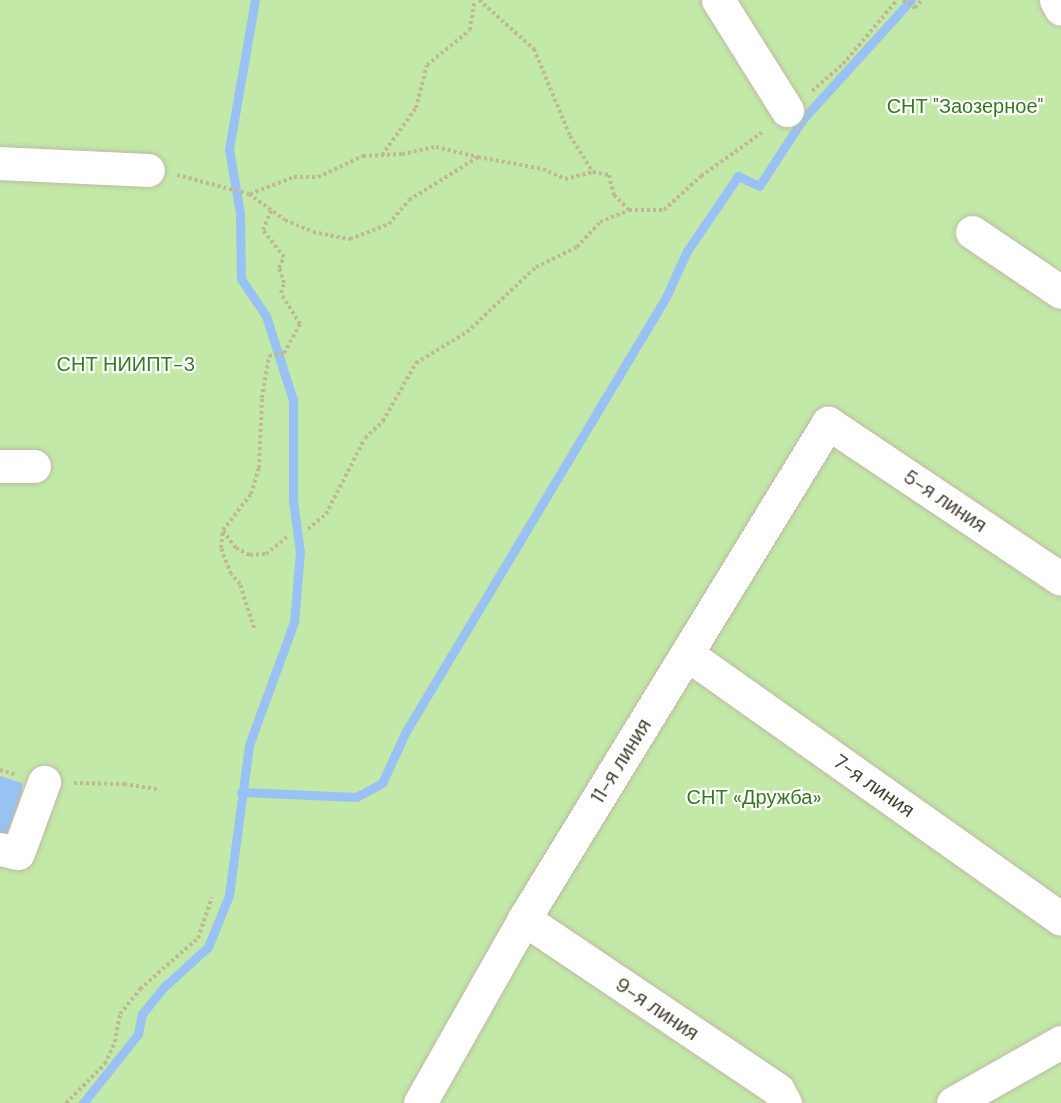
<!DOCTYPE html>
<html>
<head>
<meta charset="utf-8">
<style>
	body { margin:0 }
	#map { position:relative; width:1061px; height:1103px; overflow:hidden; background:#f2efe1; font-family:"DM Sans",sans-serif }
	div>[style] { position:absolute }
	.green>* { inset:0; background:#c2e9a7 }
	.water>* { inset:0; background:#99c1f3 }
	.stream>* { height:9px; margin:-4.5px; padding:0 4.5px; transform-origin:4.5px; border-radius:4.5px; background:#99c1f3 }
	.path>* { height:4px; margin-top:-2px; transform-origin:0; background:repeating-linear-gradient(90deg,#c0b794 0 3px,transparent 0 6px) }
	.roads { filter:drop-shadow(0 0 2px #bdb9a4) drop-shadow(0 0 2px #bdb9a4) }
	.minor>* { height:33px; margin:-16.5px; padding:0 16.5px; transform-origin:16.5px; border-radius:16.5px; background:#fff }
	.tertiary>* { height:33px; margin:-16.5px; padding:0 16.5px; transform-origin:16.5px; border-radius:16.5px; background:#fff }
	span { translate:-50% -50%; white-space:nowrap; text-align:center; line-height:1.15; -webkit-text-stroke:4.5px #fff; paint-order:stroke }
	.park-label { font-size:20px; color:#377723 }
	.street-label { font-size:20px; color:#433f32 }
</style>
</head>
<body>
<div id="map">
	<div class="green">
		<i style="clip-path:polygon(0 0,1061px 0,1061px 1103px,0 1103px)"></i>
	</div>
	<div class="water">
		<i style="clip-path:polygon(0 776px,22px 783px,22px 791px,6px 836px,0 836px)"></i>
	</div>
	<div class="stream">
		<i style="left:241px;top:792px;width:115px;rotate:2.5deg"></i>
		<i style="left:356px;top:797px;width:30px;rotate:-28deg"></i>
		<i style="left:382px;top:783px;width:55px;rotate:-65.3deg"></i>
		<i style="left:405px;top:733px;width:508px;rotate:-59.09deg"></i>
		<i style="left:666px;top:297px;width:51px;rotate:-65.5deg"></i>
		<i style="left:687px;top:251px;width:91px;rotate:-55.8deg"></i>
		<i style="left:738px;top:176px;width:23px;rotate:25deg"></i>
		<i style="left:759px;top:186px;width:80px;rotate:-56.7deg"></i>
		<i style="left:803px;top:119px;width:161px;rotate:-47.8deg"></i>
		<i style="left:83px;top:1103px;width:88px;rotate:-51.4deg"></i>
		<i style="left:138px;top:1034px;width:20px;rotate:-79deg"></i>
		<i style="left:142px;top:1014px;width:36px;rotate:-51deg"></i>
		<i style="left:165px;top:986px;width:58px;rotate:-42.2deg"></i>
		<i style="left:208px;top:947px;width:56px;rotate:-68deg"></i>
		<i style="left:229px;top:895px;width:151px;rotate:-82.4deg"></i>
		<i style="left:249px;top:745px;width:131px;rotate:-69.9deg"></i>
		<i style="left:294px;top:622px;width:70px;rotate:-85.1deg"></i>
		<i style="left:300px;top:552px;width:51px;rotate:-97.8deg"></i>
		<i style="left:293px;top:501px;width:101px;rotate:-90deg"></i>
		<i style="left:293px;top:400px;width:88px;rotate:-107.8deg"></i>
		<i style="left:266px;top:316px;width:45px;rotate:-124deg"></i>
		<i style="left:241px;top:279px;width:66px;rotate:-90.9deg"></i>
		<i style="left:240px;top:213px;width:65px;rotate:-99.8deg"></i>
		<i style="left:229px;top:149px;width:151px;rotate:-80.1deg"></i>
	</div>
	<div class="path">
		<i style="left:479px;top:0;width:74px;rotate:41.7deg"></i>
		<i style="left:534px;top:49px;width:94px;rotate:67.5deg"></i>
		<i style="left:570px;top:136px;width:43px;rotate:57.4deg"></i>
		<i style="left:903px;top:0;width:14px;rotate:34deg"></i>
		<i style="left:915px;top:8px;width:11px;rotate:-49deg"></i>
		<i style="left:812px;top:91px;width:41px;rotate:-41.1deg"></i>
		<i style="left:843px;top:64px;width:84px;rotate:-49.8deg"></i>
		<i style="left:382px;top:155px;width:58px;rotate:-54.1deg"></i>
		<i style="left:416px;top:108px;width:44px;rotate:-75.7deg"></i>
		<i style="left:427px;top:65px;width:55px;rotate:-39.1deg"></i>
		<i style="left:470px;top:30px;width:30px;rotate:-81deg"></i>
		<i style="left:177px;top:175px;width:74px;rotate:14.8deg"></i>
		<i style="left:249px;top:194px;width:44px;rotate:35.8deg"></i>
		<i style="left:285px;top:220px;width:30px;rotate:23deg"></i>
		<i style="left:313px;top:232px;width:38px;rotate:11deg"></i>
		<i style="left:350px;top:239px;width:42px;rotate:-21deg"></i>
		<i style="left:389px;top:224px;width:31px;rotate:-50deg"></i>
		<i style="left:409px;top:200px;width:81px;rotate:-31.9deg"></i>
		<i style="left:478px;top:157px;width:66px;rotate:10.5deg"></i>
		<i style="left:543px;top:169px;width:24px;rotate:24deg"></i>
		<i style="left:565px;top:179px;width:29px;rotate:-14deg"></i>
		<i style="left:593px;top:172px;width:16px;rotate:11deg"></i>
		<i style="left:609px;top:175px;width:21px;rotate:76deg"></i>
		<i style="left:614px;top:195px;width:21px;rotate:45deg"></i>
		<i style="left:629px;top:210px;width:35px"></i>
		<i style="left:664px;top:210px;width:50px;rotate:-42.6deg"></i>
		<i style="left:701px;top:176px;width:77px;rotate:-35.5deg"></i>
		<i style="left:250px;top:194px;width:47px;rotate:-21.1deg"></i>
		<i style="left:294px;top:177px;width:24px"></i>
		<i style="left:318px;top:177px;width:50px;rotate:-25deg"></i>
		<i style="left:363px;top:156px;width:39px;rotate:-3deg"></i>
		<i style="left:402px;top:154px;width:35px;rotate:-12deg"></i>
		<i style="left:436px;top:147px;width:43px;rotate:13.4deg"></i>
		<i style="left:308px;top:529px;width:23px;rotate:-40deg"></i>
		<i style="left:326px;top:514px;width:85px;rotate:-62.8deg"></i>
		<i style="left:365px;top:438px;width:25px;rotate:-43deg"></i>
		<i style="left:383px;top:421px;width:67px;rotate:-60.4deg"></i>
		<i style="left:416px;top:363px;width:60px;rotate:-31.3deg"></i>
		<i style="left:467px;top:332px;width:95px;rotate:-43.3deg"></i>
		<i style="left:536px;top:267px;width:46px;rotate:-26deg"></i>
		<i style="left:577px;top:247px;width:34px;rotate:-47deg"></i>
		<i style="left:600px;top:222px;width:31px;rotate:-22deg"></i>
		<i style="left:223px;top:531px;width:21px;rotate:53deg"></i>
		<i style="left:236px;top:548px;width:16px;rotate:27deg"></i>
		<i style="left:250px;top:555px;width:16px;rotate:-4deg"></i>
		<i style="left:266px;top:554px;width:27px;rotate:-39deg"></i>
		<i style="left:254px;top:628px;width:46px;rotate:-107.7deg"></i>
		<i style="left:240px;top:584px;width:13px;rotate:-132deg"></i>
		<i style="left:231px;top:574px;width:28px;rotate:-111deg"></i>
		<i style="left:221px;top:548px;width:18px;rotate:-84deg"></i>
		<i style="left:223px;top:530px;width:46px;rotate:-52.1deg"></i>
		<i style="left:251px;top:494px;width:27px;rotate:-73deg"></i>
		<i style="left:259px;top:468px;width:70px;rotate:-87.5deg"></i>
		<i style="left:262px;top:398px;width:43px;rotate:-80.5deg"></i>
		<i style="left:269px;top:356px;width:15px;rotate:-11deg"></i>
		<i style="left:284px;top:353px;width:33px;rotate:-61deg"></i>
		<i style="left:300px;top:324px;width:36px;rotate:-122deg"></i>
		<i style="left:281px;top:293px;width:10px;rotate:-73deg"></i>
		<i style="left:284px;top:283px;width:16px;rotate:-108deg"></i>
		<i style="left:279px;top:268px;width:12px;rotate:-66deg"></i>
		<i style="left:284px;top:257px;width:34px;rotate:-128deg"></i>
		<i style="left:263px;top:230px;width:22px;rotate:-68deg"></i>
		<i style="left:0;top:770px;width:15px;rotate:16deg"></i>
		<i style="left:74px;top:783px;width:50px;rotate:1.1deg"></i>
		<i style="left:124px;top:784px;width:36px;rotate:9deg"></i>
		<i style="left:66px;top:1103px;width:55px;rotate:-45deg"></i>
		<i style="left:105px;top:1064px;width:24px;rotate:-66deg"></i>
		<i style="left:115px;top:1042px;width:28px;rotate:-80deg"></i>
		<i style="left:120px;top:1014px;width:32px;rotate:-51deg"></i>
		<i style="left:140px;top:989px;width:77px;rotate:-41.3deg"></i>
		<i style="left:198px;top:938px;width:43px;rotate:-71.1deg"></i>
	</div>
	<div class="roads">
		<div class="minor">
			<i style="left:718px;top:0;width:130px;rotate:57.9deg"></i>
			<i style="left:1056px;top:0;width:10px;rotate:61deg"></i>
			<i style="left:0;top:163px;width:148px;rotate:2.7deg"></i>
			<i style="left:972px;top:232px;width:107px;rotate:34deg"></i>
			<i style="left:0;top:466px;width:34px"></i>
			<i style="left:687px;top:654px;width:458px;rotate:35.3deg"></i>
			<i style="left:0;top:849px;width:18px;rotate:13deg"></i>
			<i style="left:18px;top:853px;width:76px;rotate:-69.9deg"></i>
			<i style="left:524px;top:919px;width:306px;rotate:33.9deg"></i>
			<i style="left:778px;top:1090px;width:15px;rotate:62deg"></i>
			<i style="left:420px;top:1103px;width:211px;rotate:-60.5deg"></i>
			<i style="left:524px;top:919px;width:582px;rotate:-58.5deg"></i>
			<i style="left:828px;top:423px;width:280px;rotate:33.8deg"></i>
		</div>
		<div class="tertiary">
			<i style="left:953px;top:1103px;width:124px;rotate:-29.5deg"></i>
		</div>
	</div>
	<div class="park-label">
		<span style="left:965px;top:106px">СНТ "Заозерное"</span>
		<span style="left:126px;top:364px">СНТ НИИПТ-3</span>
		<span style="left:754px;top:797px">СНТ «Дружба»</span>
	</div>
	<div class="street-label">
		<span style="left:945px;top:501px;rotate:34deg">5-я линия</span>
		<span style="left:621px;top:761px;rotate:-58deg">11-я линия</span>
		<span style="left:874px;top:786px;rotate:35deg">7-я линия</span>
		<span style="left:657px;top:1009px;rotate:34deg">9-я линия</span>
	</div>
</div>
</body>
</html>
